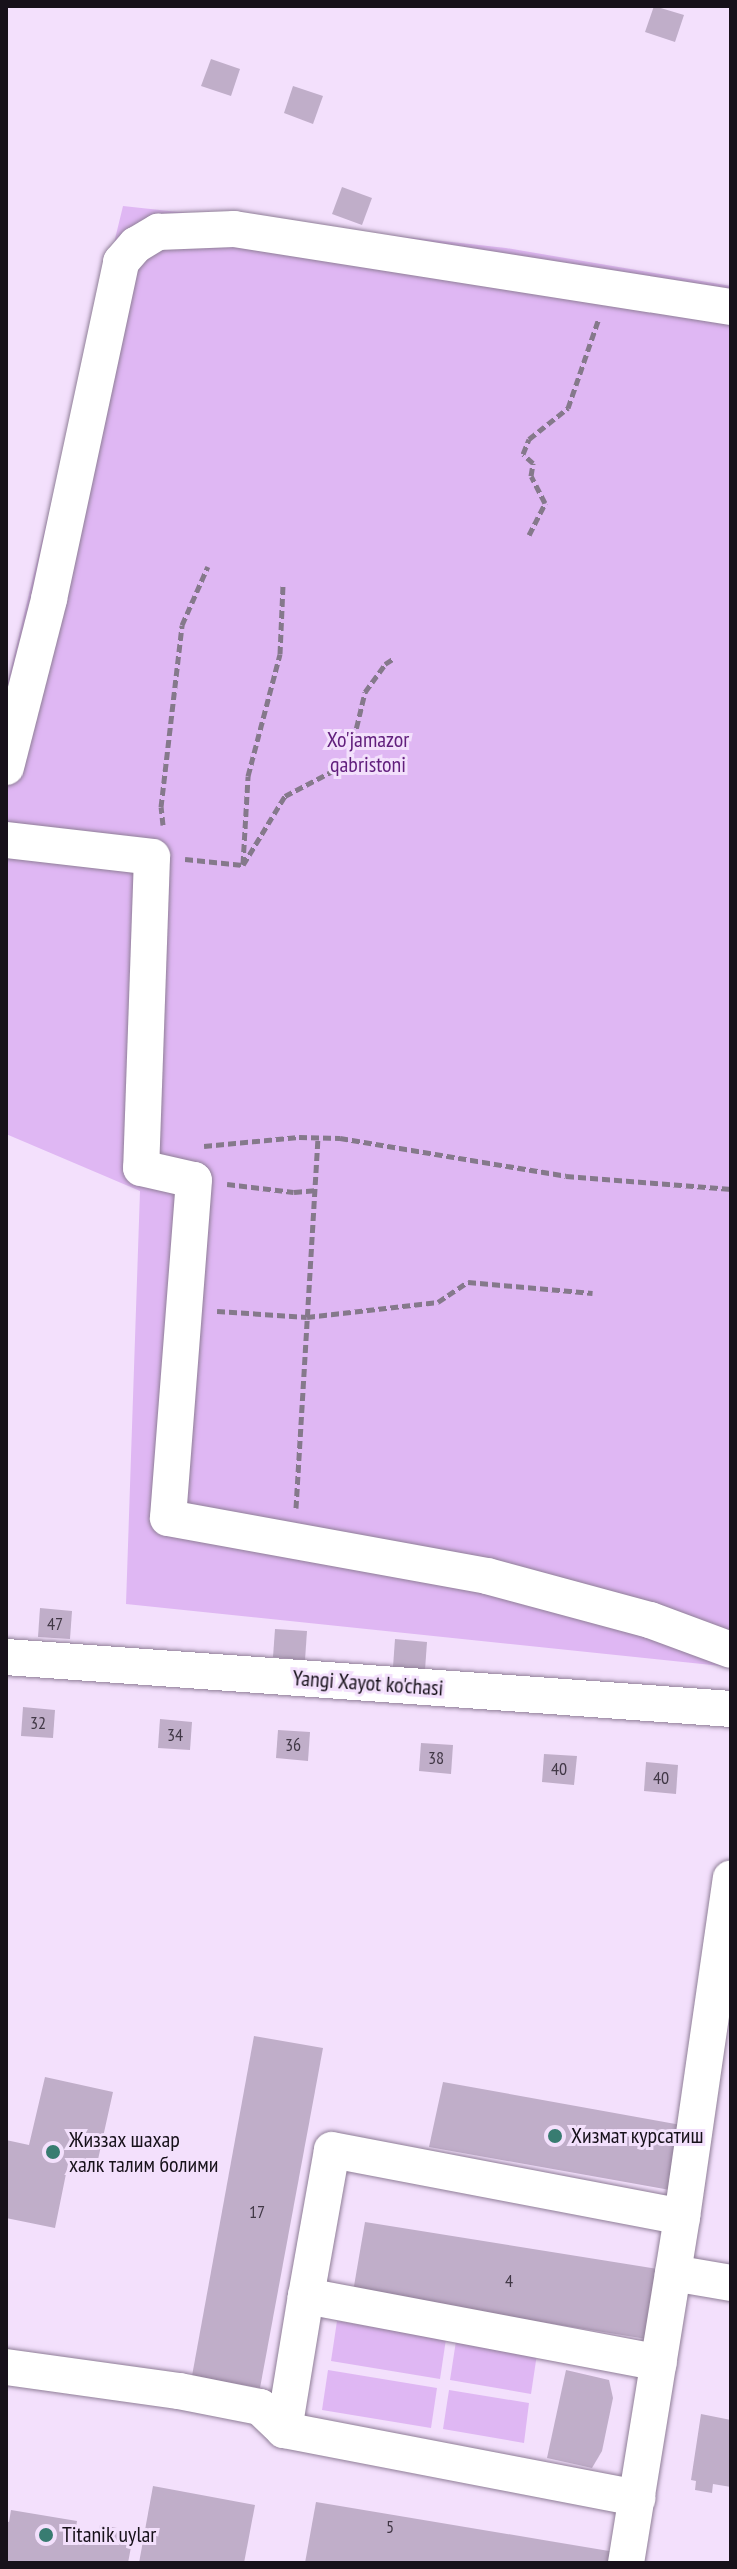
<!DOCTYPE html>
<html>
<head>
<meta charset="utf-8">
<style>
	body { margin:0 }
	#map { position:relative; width:737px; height:2569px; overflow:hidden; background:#f3e0fc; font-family:"PT Sans Narrow",sans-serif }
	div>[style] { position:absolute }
	.green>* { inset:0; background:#dfb7f3 }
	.building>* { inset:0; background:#c0aec9 }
	.path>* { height:5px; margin-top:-2.5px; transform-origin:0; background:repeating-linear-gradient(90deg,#85798b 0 8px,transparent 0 12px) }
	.roads { filter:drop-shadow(0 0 2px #8f7e97) drop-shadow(0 0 2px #8f7e97) }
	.minor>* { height:36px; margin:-18px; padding:0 18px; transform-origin:18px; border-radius:18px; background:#fff }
	.dots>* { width:22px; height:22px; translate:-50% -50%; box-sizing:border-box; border:4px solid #f3e0fc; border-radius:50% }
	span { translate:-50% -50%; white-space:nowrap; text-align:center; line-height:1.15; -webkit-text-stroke:6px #f3e0fc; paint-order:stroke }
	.number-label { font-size:18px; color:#413846 }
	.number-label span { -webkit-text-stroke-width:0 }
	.park-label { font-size:22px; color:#62207d }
	.street-label { font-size:22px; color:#17111a }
	.poi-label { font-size:22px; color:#17111a }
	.left { translate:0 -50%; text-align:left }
	.frame { position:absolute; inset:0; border:8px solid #17111a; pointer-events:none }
</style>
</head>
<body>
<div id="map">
	<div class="green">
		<i style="clip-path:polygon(123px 206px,506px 248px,731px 286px,731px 1667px,126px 1604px,140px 1191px,6px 1134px,6px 689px)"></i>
		<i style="clip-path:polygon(337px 2321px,446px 2339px,440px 2379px,331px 2361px)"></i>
		<i style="clip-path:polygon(456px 2341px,537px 2354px,531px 2394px,450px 2380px)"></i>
		<i style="clip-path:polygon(328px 2370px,437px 2388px,431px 2428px,322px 2410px)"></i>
		<i style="clip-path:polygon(449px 2390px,529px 2403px,524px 2443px,443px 2429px)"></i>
	</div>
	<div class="building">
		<i style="clip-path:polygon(654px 6px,684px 15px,675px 42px,645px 32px)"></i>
		<i style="clip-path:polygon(211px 59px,240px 69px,231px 96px,201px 86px)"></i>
		<i style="clip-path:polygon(293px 86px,323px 96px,313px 124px,284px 113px)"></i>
		<i style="clip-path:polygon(342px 187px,372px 198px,362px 225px,332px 214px)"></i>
		<i style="clip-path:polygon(40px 1608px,72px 1611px,70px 1639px,38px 1637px)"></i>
		<i style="clip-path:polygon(275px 1629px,307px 1631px,305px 1660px,273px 1657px)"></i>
		<i style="clip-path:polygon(395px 1639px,427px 1642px,425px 1670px,393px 1667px)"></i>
		<i style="clip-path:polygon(23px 1707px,55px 1710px,53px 1738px,21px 1736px)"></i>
		<i style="clip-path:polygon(160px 1719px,192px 1722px,190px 1750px,158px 1748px)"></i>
		<i style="clip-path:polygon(278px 1730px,310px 1732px,308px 1761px,276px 1758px)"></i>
		<i style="clip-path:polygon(421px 1743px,453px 1745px,451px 1774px,419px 1771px)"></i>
		<i style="clip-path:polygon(544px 1754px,577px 1756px,574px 1785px,542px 1782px)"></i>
		<i style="clip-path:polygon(646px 1762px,678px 1765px,676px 1794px,644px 1791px)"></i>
		<i style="clip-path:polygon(254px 2036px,323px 2048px,260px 2388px,192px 2376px)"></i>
		<i style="clip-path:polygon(45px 2077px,113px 2092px,97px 2164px,69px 2159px,55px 2228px,6px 2218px,6px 2140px,29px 2145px)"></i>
		<i style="clip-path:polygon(443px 2082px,681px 2125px,670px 2190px,429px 2147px)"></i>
		<i style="clip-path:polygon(365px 2222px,664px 2270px,653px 2340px,353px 2292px)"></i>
		<i style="clip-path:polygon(566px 2370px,609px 2380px,613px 2398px,602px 2451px,592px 2468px,547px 2458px)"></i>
		<i style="clip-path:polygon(701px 2414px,731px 2420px,731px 2487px,713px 2484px,712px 2493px,695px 2490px,696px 2481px,691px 2480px)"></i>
		<i style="clip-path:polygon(153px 2486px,255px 2505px,244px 2563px,139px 2563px)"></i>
		<i style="clip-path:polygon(316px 2502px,621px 2553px,619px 2563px,305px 2563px)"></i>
		<i style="clip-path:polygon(11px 2510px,77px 2521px,75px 2533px,98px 2537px,100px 2525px,134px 2531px,128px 2563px,6px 2563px,6px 2521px,9px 2522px)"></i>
	</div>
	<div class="path">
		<i style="left:529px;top:535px;width:36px;rotate:-63deg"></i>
		<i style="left:545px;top:503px;width:30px;rotate:-117deg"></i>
		<i style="left:531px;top:476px;width:13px;rotate:-81deg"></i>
		<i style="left:533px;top:463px;width:13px;rotate:-138deg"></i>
		<i style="left:523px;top:454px;width:16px;rotate:-68deg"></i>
		<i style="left:529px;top:439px;width:50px;rotate:-38.5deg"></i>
		<i style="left:568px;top:408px;width:95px;rotate:-71deg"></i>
		<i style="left:163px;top:825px;width:18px;rotate:-96deg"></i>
		<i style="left:161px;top:807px;width:183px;rotate:-83.4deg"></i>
		<i style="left:182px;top:625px;width:64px;rotate:-66.2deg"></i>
		<i style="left:185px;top:859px;width:58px;rotate:5.9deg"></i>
		<i style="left:243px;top:865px;width:81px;rotate:-58.7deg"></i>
		<i style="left:285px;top:796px;width:71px;rotate:-27.6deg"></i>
		<i style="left:348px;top:763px;width:73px;rotate:-76.5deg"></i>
		<i style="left:365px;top:692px;width:34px;rotate:-54deg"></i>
		<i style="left:385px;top:664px;width:9px;rotate:-32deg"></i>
		<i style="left:243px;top:864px;width:88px;rotate:-86.7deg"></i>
		<i style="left:248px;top:776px;width:126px;rotate:-75.3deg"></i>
		<i style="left:280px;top:654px;width:68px;rotate:-87.5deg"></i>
		<i style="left:204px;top:1146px;width:95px;rotate:-5.4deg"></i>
		<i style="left:299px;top:1137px;width:41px;rotate:1.4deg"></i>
		<i style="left:340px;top:1138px;width:229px;rotate:9.5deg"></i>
		<i style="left:566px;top:1176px;width:166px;rotate:4.5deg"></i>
		<i style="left:227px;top:1184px;width:67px;rotate:6.8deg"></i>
		<i style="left:294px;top:1192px;width:21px;rotate:-5deg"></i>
		<i style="left:217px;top:1311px;width:90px;rotate:3.8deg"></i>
		<i style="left:307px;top:1317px;width:132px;rotate:-6.5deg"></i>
		<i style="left:438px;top:1302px;width:36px;rotate:-34deg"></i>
		<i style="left:468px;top:1282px;width:125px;rotate:5deg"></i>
		<i style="left:296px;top:1508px;width:370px;rotate:-86.6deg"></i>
	</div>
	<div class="roads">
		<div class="minor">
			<i style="left:6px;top:767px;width:173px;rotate:-75.6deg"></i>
			<i style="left:49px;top:599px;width:345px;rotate:-77.9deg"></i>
			<i style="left:121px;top:262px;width:23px;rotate:-49deg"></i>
			<i style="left:136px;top:245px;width:26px;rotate:-31deg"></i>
			<i style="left:158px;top:232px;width:76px;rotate:-2.3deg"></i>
			<i style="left:234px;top:229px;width:503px;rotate:8.92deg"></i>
			<i style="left:6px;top:840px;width:147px;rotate:6.6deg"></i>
			<i style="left:152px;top:857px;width:311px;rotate:92deg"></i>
			<i style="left:141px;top:1168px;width:54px;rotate:12.8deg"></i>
			<i style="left:194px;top:1180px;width:339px;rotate:94.4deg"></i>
			<i style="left:168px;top:1518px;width:324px;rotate:10.3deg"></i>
			<i style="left:487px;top:1576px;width:169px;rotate:15.1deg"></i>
			<i style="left:650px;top:1620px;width:86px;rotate:20.3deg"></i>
			<i style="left:6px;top:1657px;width:727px;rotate:4.1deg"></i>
			<i style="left:673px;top:2273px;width:59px;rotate:9.8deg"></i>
			<i style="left:306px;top:2296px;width:148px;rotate:-79.9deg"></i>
			<i style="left:332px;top:2150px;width:356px;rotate:10.8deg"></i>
			<i style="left:6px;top:2367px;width:175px;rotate:7.9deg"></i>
			<i style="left:179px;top:2391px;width:83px;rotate:11.2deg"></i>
			<i style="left:260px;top:2407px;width:33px;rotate:44deg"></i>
			<i style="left:284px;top:2430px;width:360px;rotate:10.9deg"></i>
			<i style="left:284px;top:2430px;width:136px;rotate:-80.7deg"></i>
			<i style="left:306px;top:2296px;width:359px;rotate:10.7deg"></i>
			<i style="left:626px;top:2563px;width:351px;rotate:-80.8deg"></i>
			<i style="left:682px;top:2217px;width:342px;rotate:-81.8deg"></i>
		</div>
	</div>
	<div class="dots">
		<i style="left:555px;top:2136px;background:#387c71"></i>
		<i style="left:53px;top:2152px;background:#387c71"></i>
		<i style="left:46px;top:2535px;background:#387c71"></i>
	</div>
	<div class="number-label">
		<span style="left:55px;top:1624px">47</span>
		<span style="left:38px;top:1723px">32</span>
		<span style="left:175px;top:1735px">34</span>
		<span style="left:293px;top:1745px">36</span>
		<span style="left:436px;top:1758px">38</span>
		<span style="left:559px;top:1769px">40</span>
		<span style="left:661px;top:1778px">40</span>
		<span style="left:257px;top:2212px">17</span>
		<span style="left:509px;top:2281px">4</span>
		<span style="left:390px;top:2527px">5</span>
	</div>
	<div class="park-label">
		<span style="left:368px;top:752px">Xo'jamazor<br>qabristoni</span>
	</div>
	<div class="street-label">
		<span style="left:368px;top:1683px;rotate:4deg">Yangi Xayot ko'chasi</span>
	</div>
	<div class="poi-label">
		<span class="left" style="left:571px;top:2136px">Хизмат курсатиш</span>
		<span class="left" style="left:69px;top:2152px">Жиззах шахар<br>халк талим болими</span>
		<span class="left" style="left:62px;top:2535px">Titanik uylar</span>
	</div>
	<div class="frame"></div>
</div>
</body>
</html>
